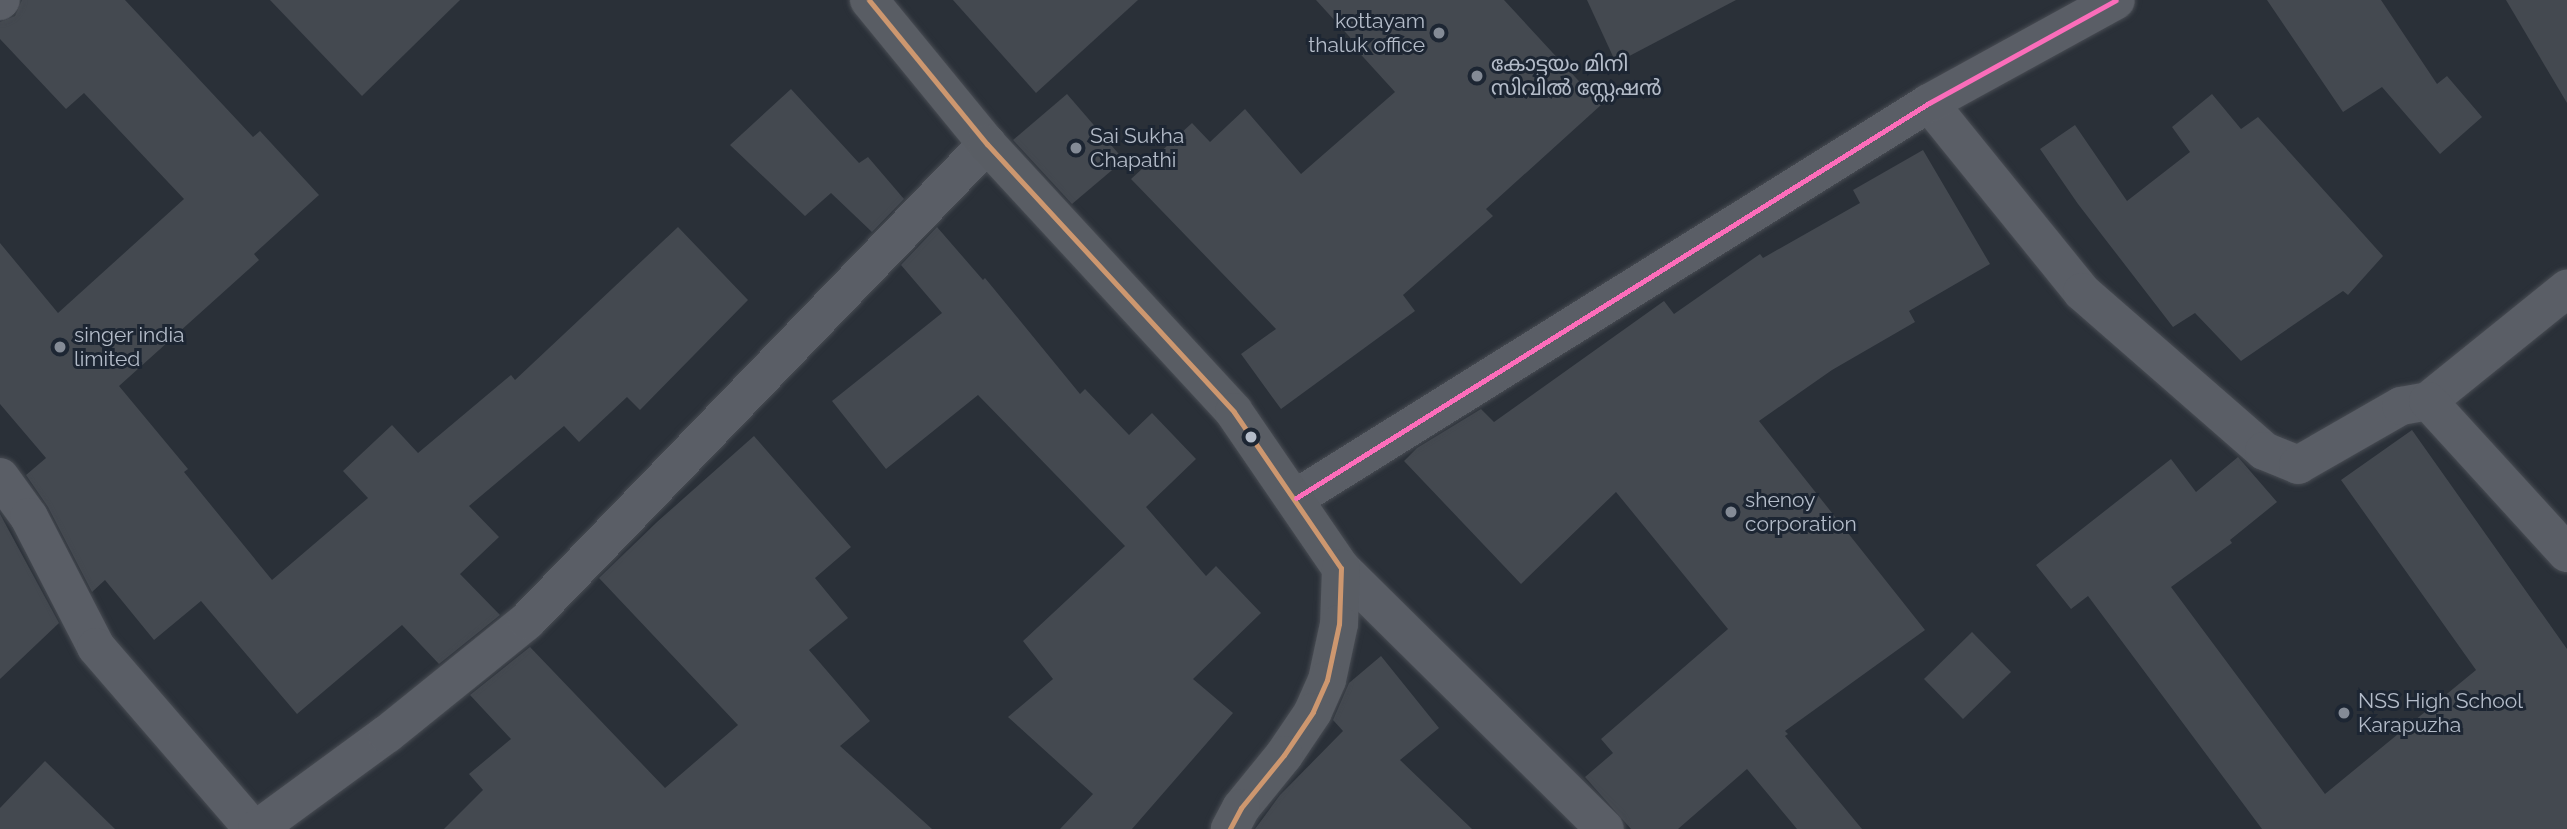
<!DOCTYPE html>
<html>
<head>
<meta charset="utf-8">
<style>
	body { margin:0 }
	#map { position:relative; width:2567px; height:829px; overflow:hidden; background:#2a3038; font-family:Raleway,"Noto Sans Malayalam",sans-serif }
	div>[style] { position:absolute }
	.building>* { inset:0; background:#444950 }
	.roads { filter:drop-shadow(0 0 2px #484c53) drop-shadow(0 0 2px #484c53) }
	.minor>* { height:38px; margin:-19px; padding:0 19px; transform-origin:19px; border-radius:19px; background:#5a5e66 }
	.secondary>* { height:38px; margin:-19px; padding:0 19px; transform-origin:19px; border-radius:19px; background:#595d64 }
	.bus-1>* { height:5px; margin:-2.5px; padding:0 2.5px; transform-origin:2.5px; border-radius:2.5px; background:#cd976f }
	.bus-2>* { height:5px; margin:-2.5px; padding:0 2.5px; transform-origin:2.5px; border-radius:2.5px; background:#fb6dba }
	.dots>* { width:19px; height:19px; translate:-50% -50%; box-sizing:border-box; border:4px solid #1d2633; border-radius:50% }
	span { translate:-50% -50%; white-space:nowrap; text-align:center; line-height:1.15; -webkit-text-stroke:6px #1d2633; paint-order:stroke }
	.poi-label { font-size:21px; color:#b4bcc9 }
	.right { translate:-100% -50%; text-align:right }
	.left { translate:0 -50%; text-align:left }
</style>
</head>
<body>
<div id="map">
	<div class="building">
		<i style="clip-path:polygon(22px 0,125px 0,253px 137px,260px 131px,319px 195px,254px 254px,259px 260px,119px 386px,188px 469px,184px 472px,272px 580px,368px 498px,343px 471px,392px 425px,418px 453px,511px 375px,515px 380px,678px 227px,748px 300px,640px 410px,627px 397px,579px 442px,564px 426px,469px 506px,499px 537px,460px 574px,500px 615px,439px 664px,402px 625px,297px 714px,201px 601px,154px 640px,105px 580px,92px 592px,48px 507px,26px 475px,46px 458px,0 404px,0 243px,58px 313px,184px 199px,84px 93px,66px 109px,0 39px,0 22px,15px 16px)"></i>
		<i style="clip-path:polygon(270px 0,460px 0,362px 96px)"></i>
		<i style="clip-path:polygon(953px 0,1138px 0,1036px 93px)"></i>
		<i style="clip-path:polygon(1316px 0,1504px 0,1601px 105px,1486px 209px,1493px 216px,1403px 295px,1415px 311px,1281px 409px,1241px 354px,1276px 329px,1131px 179px,1192px 123px,1210px 142px,1245px 109px,1301px 174px,1395px 92px,1354px 47px,1357px 45px)"></i>
		<i style="clip-path:polygon(1587px 0,1736px 0,1616px 63px)"></i>
		<i style="clip-path:polygon(2267px 0,2381px 0,2437px 84px,2447px 76px,2482px 117px,2440px 154px,2382px 87px,2343px 112px)"></i>
		<i style="clip-path:polygon(2506px 0,2567px 0,2567px 103px)"></i>
		<i style="clip-path:polygon(791px 89px,859px 163px,868px 157px,904px 199px,872px 232px,831px 193px,805px 216px,730px 145px)"></i>
		<i style="clip-path:polygon(1067px 94px,1124px 160px,1072px 204px,1013px 140px)"></i>
		<i style="clip-path:polygon(2212px 94px,2241px 129px,2258px 117px,2383px 256px,2348px 295px,2343px 291px,2241px 361px,2195px 313px,2173px 327px,2078px 204px,2040px 149px,2075px 125px,2127px 201px,2190px 152px,2172px 127px)"></i>
		<i style="clip-path:polygon(1923px 150px,1990px 264px,1909px 311px,1915px 322px,1832px 370px,1759px 421px,1925px 630px,1785px 731px,1788px 734px,1785px 736px,1862px 829px,1797px 829px,1747px 769px,1678px 829px,1631px 829px,1585px 777px,1613px 753px,1601px 739px,1728px 629px,1616px 492px,1521px 584px,1404px 461px,1417px 448px,1481px 409px,1494px 422px,1664px 301px,1674px 314px,1760px 254px,1763px 258px,1860px 203px,1853px 190px)"></i>
		<i style="clip-path:polygon(937px 227px,983px 280px,985px 278px,1080px 394px,1085px 389px,1129px 435px,1152px 413px,1196px 459px,1146px 507px,1206px 576px,1216px 566px,1261px 613px,1193px 679px,1233px 713px,1132px 829px,1060px 829px,1093px 794px,1008px 717px,1053px 679px,1023px 641px,1125px 546px,978px 395px,886px 469px,832px 401px,942px 313px,901px 265px)"></i>
		<i style="clip-path:polygon(2412px 430px,2567px 649px,2567px 829px,2262px 829px,2088px 596px,2071px 609px,2036px 565px,2171px 459px,2196px 492px,2238px 457px,2277px 502px,2230px 540px,2232px 543px,2171px 587px,2325px 794px,2476px 670px,2341px 480px)"></i>
		<i style="clip-path:polygon(754px 436px,851px 547px,815px 578px,848px 618px,809px 650px,870px 721px,840px 746px,932px 829px,444px 829px,483px 790px,469px 774px,511px 739px,470px 695px,530px 647px,665px 788px,738px 725px,599px 578px,657px 522px)"></i>
		<i style="clip-path:polygon(0 514px,59px 623px,0 679px)"></i>
		<i style="clip-path:polygon(1972px 632px,2011px 672px,1963px 719px,1924px 679px)"></i>
		<i style="clip-path:polygon(1381px 656px,1439px 728px,1400px 760px,1472px 829px,1255px 829px,1280px 795px,1343px 731px,1333px 720px,1349px 683px)"></i>
		<i style="clip-path:polygon(45px 761px,115px 829px,0 829px,0 808px)"></i>
	</div>
	<div class="roads">
		<div class="minor">
			<i style="left:0;top:1px;width:1px;rotate:-45deg"></i>
			<i style="left:1929px;top:103px;width:243px;rotate:51deg"></i>
			<i style="left:2082px;top:292px;width:242px;rotate:41.1deg"></i>
			<i style="left:2264px;top:451px;width:37px;rotate:22deg"></i>
			<i style="left:2298px;top:465px;width:119px;rotate:-29.8deg"></i>
			<i style="left:2401px;top:406px;width:27px;rotate:-10deg"></i>
			<i style="left:2428px;top:401px;width:179px;rotate:-38.9deg"></i>
			<i style="left:2428px;top:401px;width:206px;rotate:47.6deg"></i>
			<i style="left:0;top:477px;width:49px;rotate:54.1deg"></i>
			<i style="left:29px;top:517px;width:146px;rotate:62.7deg"></i>
			<i style="left:96px;top:647px;width:240px;rotate:49.2deg"></i>
			<i style="left:1296px;top:498px;width:746px;rotate:-31.96deg"></i>
			<i style="left:1929px;top:103px;width:213px;rotate:-28.8deg"></i>
			<i style="left:1341px;top:568px;width:371px;rotate:44.7deg"></i>
			<i style="left:257px;top:829px;width:161px;rotate:-36.2deg"></i>
			<i style="left:387px;top:734px;width:180px;rotate:-38.9deg"></i>
			<i style="left:527px;top:621px;width:663px;rotate:-46.04deg"></i>
		</div>
		<div class="secondary">
			<i style="left:869px;top:0;width:186px;rotate:50.7deg"></i>
			<i style="left:987px;top:144px;width:364px;rotate:47.3deg"></i>
			<i style="left:1234px;top:412px;width:189px;rotate:55.6deg"></i>
			<i style="left:1341px;top:568px;width:56px;rotate:92deg"></i>
			<i style="left:1339px;top:624px;width:57px;rotate:102.1deg"></i>
			<i style="left:1327px;top:680px;width:35px;rotate:114deg"></i>
			<i style="left:1313px;top:712px;width:52px;rotate:124deg"></i>
			<i style="left:1284px;top:755px;width:68px;rotate:129.1deg"></i>
			<i style="left:1241px;top:808px;width:24px;rotate:118deg"></i>
		</div>
	</div>
	<div class="bus-1">
		<i style="left:869px;top:0;width:186px;rotate:50.7deg"></i>
		<i style="left:987px;top:144px;width:364px;rotate:47.3deg"></i>
		<i style="left:1234px;top:412px;width:189px;rotate:55.6deg"></i>
		<i style="left:1341px;top:568px;width:56px;rotate:92deg"></i>
		<i style="left:1339px;top:624px;width:57px;rotate:102.1deg"></i>
		<i style="left:1327px;top:680px;width:35px;rotate:114deg"></i>
		<i style="left:1313px;top:712px;width:52px;rotate:124deg"></i>
		<i style="left:1284px;top:755px;width:68px;rotate:129.1deg"></i>
		<i style="left:1241px;top:808px;width:24px;rotate:118deg"></i>
	</div>
	<div class="bus-2">
		<i style="left:1296px;top:498px;width:746px;rotate:-31.96deg"></i>
		<i style="left:1929px;top:103px;width:213px;rotate:-28.8deg"></i>
	</div>
	<div class="dots">
		<i style="left:1439px;top:33px;background:#848b96"></i>
		<i style="left:1477px;top:76px;background:#848b96"></i>
		<i style="left:1076px;top:148px;background:#848b96"></i>
		<i style="left:60px;top:347px;background:#848b96"></i>
		<i style="left:1251px;top:437px;background:#b4bcc9"></i>
		<i style="left:1731px;top:512px;background:#848b96"></i>
		<i style="left:2344px;top:713px;background:#848b96"></i>
	</div>
	<div class="poi-label">
		<span class="right" style="left:1425px;top:33px">kottayam<br>thaluk office</span>
		<span class="left" style="left:1491px;top:76px">കോട്ടയം മിനി<br>സിവിൽ സ്റ്റേഷൻ</span>
		<span class="left" style="left:1090px;top:148px">Sai Sukha<br>Chapathi</span>
		<span class="left" style="left:74px;top:347px">singer india<br>limited</span>
		<span class="left" style="left:1745px;top:512px">shenoy<br>corporation</span>
		<span class="left" style="left:2358px;top:713px">NSS High School<br>Karapuzha</span>
	</div>
</div>
</body>
</html>
